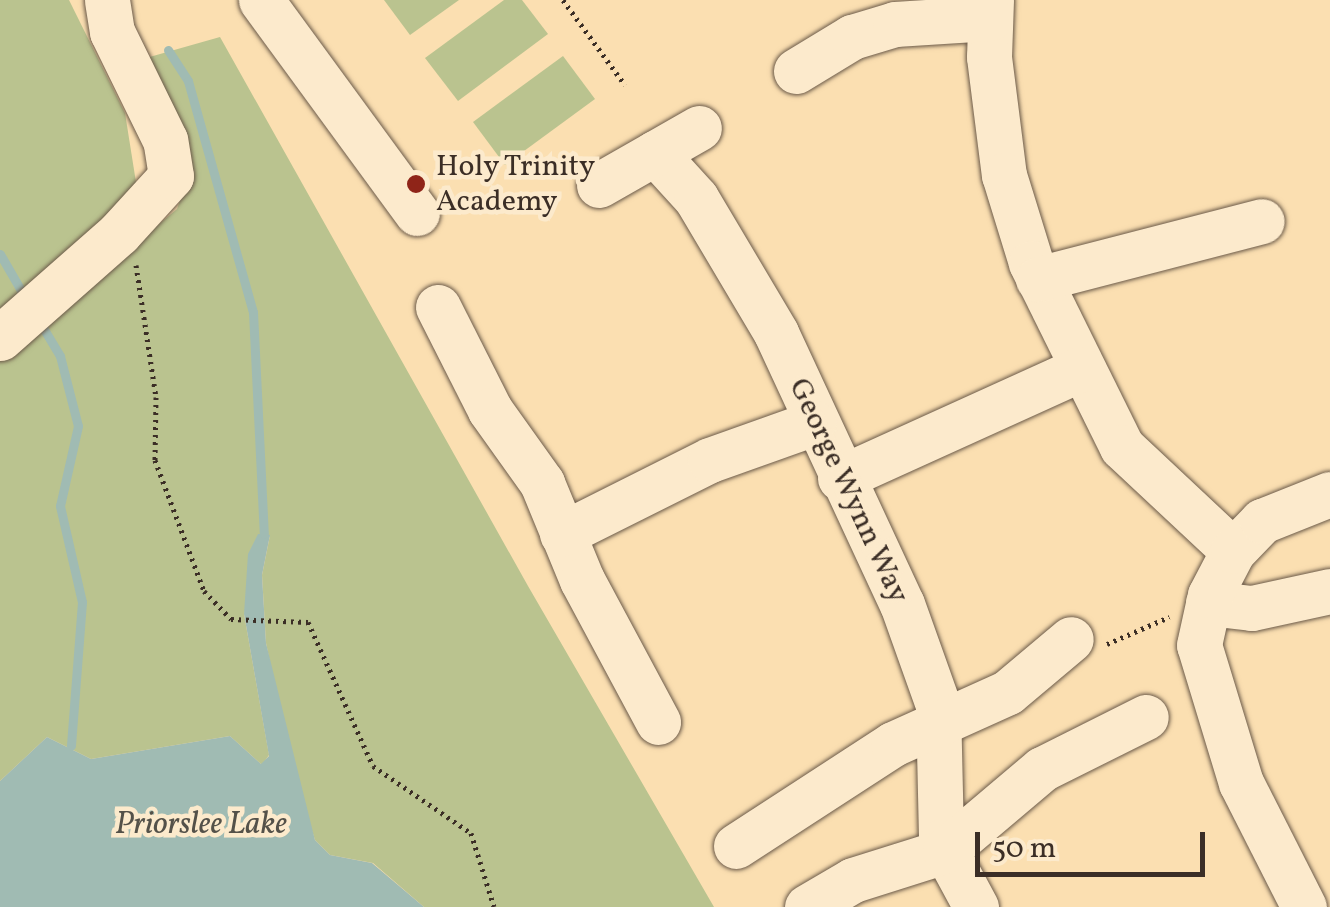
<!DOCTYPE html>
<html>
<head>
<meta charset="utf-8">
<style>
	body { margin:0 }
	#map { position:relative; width:1330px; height:907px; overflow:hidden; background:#fbdfb1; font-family:Vollkorn,serif }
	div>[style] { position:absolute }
	.green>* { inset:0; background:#bac38f }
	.water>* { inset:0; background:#a0bbb3 }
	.stream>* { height:9px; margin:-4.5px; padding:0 4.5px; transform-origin:4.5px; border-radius:4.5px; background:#a0bbb3 }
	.path>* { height:5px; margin-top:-2.5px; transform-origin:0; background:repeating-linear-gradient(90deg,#3b2e26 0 2.5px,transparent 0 7.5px) }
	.roads { filter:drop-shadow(0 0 2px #6b5a49) drop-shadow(0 0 2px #6b5a49) }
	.minor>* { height:45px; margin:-22.5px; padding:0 22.5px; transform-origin:22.5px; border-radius:22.5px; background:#fceacc }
	.dots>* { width:28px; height:28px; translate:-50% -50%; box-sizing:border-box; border:5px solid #fceacc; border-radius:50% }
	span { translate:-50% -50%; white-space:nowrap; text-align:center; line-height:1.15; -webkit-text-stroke:9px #fceacc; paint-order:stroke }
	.poi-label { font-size:30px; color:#3b2e26 }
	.left { translate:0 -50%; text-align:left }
	.street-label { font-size:30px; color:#3b2e26 }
	.water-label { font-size:32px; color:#545149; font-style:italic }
	.scale { position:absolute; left:975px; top:832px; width:230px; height:45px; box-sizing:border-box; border:5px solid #3b2e26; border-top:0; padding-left:12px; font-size:30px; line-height:35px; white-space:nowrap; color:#3b2e26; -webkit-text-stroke:8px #fceacc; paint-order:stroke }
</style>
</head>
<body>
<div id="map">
	<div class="green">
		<i style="clip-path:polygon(0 0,69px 0,125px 113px,138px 195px,0 319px)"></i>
		<i style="clip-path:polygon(384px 0,459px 0,410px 35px)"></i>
		<i style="clip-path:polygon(504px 0,522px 0,548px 34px,458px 101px,425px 58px)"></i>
		<i style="clip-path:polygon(220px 37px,528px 586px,714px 907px,424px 907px,373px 863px,330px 855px,315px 840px,292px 768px,266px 643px,262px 575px,270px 535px,244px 614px,269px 755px,262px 765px,230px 736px,91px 759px,47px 737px,0 781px,0 357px,177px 209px,191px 169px,146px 58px)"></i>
		<i style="clip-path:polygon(563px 56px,595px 99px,505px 165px,473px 122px)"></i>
	</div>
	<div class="water">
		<i style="clip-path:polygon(258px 534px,270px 535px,262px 575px,266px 643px,315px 840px,330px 855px,372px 863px,424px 907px,0 907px,0 781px,47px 737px,91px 759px,230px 736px,261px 764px,269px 756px,244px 614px,248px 554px)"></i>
	</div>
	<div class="stream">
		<i style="left:168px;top:50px;width:37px;rotate:57deg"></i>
		<i style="left:188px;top:81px;width:240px;rotate:74.3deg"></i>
		<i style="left:253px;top:312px;width:222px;rotate:87.2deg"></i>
		<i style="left:0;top:254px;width:52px;rotate:60deg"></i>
		<i style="left:39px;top:321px;width:41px;rotate:59deg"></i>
		<i style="left:60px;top:356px;width:72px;rotate:75.6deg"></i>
		<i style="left:78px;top:426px;width:82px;rotate:102.7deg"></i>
		<i style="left:60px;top:506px;width:98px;rotate:77.1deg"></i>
		<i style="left:82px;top:602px;width:144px;rotate:94.4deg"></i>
	</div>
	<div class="path">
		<i style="left:563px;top:0;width:105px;rotate:53.9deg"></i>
		<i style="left:136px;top:265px;width:134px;rotate:81.4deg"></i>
		<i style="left:156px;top:397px;width:63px;rotate:90.9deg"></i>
		<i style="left:155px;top:460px;width:140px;rotate:69.5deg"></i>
		<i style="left:204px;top:591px;width:39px;rotate:46deg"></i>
		<i style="left:231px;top:619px;width:77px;rotate:2.2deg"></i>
		<i style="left:308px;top:622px;width:158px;rotate:65.7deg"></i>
		<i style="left:373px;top:766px;width:119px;rotate:34.4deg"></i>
		<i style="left:471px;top:833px;width:77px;rotate:72.7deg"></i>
		<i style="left:1107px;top:644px;width:68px;rotate:-23.5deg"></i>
	</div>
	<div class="roads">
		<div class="minor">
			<i style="left:261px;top:0;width:264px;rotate:53.8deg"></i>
			<i style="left:991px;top:0;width:57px;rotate:92deg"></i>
			<i style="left:989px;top:57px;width:119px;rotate:82.8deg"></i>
			<i style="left:1004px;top:175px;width:92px;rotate:72.9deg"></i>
			<i style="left:1031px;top:263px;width:205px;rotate:63.7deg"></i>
			<i style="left:1122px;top:447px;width:152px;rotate:43.1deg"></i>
			<i style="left:796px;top:71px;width:66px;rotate:-31.3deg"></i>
			<i style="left:852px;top:37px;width:45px;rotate:-16.8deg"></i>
			<i style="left:895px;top:24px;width:95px;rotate:-3.6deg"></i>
			<i style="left:655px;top:153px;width:61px;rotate:47.7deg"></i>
			<i style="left:696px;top:198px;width:157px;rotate:59.3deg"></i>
			<i style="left:776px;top:333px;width:299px;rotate:65.1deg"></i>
			<i style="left:902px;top:604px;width:107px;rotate:70.4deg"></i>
			<i style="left:938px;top:705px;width:137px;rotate:88.7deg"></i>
			<i style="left:941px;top:842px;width:74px;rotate:61.7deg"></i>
			<i style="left:599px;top:185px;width:115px;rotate:-29.7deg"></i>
			<i style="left:1038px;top:279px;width:231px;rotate:-14.5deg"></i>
			<i style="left:438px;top:307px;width:115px;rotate:63.2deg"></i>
			<i style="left:490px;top:410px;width:90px;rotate:54.5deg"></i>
			<i style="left:542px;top:483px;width:105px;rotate:67.6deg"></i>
			<i style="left:582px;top:580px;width:161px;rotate:61.8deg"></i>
			<i style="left:0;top:338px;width:159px;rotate:-41.4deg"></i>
			<i style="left:119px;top:233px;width:77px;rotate:-47.6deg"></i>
			<i style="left:171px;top:176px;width:36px;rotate:-99deg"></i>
			<i style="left:165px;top:140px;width:120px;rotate:-116.1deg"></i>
			<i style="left:112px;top:32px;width:32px;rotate:-99deg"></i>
			<i style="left:840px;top:478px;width:264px;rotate:-24.4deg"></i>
			<i style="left:562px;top:534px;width:165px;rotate:-26.6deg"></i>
			<i style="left:710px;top:460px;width:110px;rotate:-19.6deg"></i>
			<i style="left:1208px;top:603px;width:44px;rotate:6.5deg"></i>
			<i style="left:1252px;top:608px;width:80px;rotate:-12.3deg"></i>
			<i style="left:736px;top:846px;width:187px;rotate:-33deg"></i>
			<i style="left:893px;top:744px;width:126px;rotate:-24.3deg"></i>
			<i style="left:1008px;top:692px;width:82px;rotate:-40.1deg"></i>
			<i style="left:807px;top:907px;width:53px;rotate:-30.4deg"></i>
			<i style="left:853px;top:880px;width:96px;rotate:-17.5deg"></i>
			<i style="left:945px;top:851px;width:127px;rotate:-40.2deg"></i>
			<i style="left:1042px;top:769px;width:116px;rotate:-26.6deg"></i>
			<i style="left:1304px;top:907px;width:139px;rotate:-116.9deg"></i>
			<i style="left:1241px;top:783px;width:144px;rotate:-106.9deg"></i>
			<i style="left:1199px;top:645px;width:51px;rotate:-77.6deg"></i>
			<i style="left:1210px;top:595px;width:50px;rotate:-62.4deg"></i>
			<i style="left:1233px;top:551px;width:42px;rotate:-46deg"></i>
			<i style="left:1262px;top:521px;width:73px;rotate:-21.7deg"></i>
		</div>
	</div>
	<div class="dots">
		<i style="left:416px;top:184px;background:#8f2418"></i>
	</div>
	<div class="poi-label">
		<span class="left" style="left:436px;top:184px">Holy Trinity<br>Academy</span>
	</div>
	<div class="street-label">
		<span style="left:848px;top:491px;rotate:65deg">George Wynn Way</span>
	</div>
	<div class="water-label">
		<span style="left:201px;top:825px">Priorslee Lake</span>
	</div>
	<div class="scale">50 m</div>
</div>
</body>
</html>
